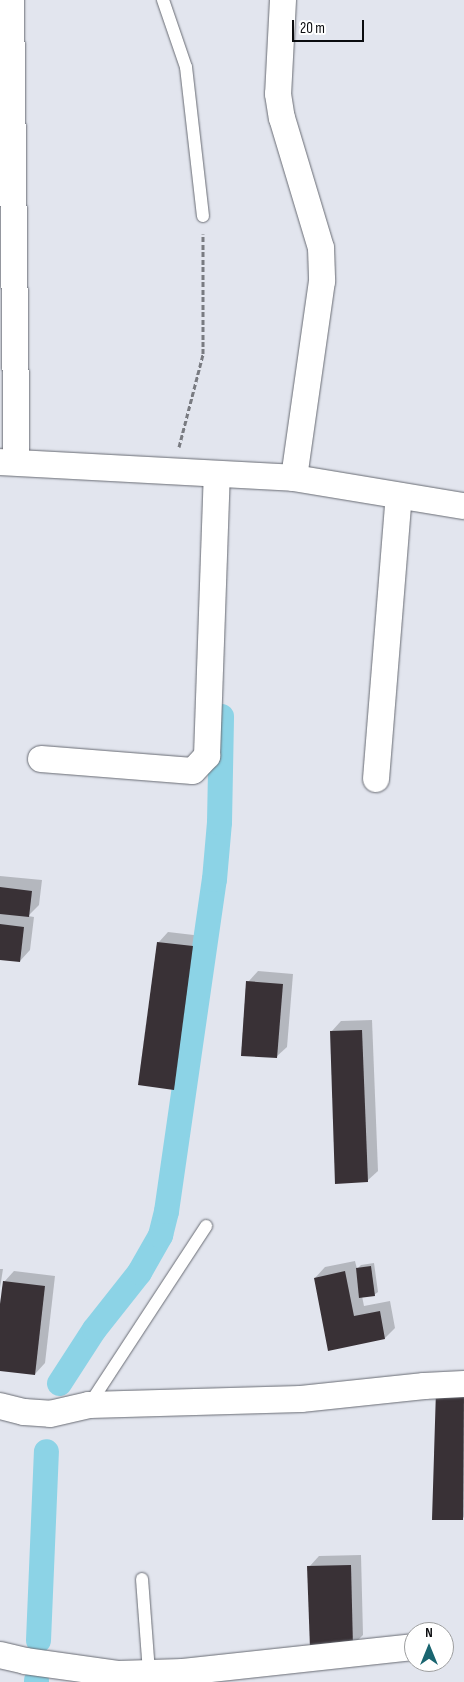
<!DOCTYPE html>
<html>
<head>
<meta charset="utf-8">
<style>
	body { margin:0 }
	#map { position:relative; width:464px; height:1682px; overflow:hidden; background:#e2e5ee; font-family:"Sofia Sans Condensed",sans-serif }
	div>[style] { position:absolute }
	.shadow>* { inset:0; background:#0003 }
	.canal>* { height:25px; margin:-12.5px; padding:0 12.5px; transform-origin:12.5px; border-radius:12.5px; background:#8cd3e6 }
	.building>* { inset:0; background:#393136 }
	.path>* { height:3px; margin-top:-1.5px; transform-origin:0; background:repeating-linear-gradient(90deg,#797b81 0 5px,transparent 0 7.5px) }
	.roads { filter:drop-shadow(0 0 1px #686b73) drop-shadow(0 0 1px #686b73) }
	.service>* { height:12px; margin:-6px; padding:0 6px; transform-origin:6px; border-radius:6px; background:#fff }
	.minor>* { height:26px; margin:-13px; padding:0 13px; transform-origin:13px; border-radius:13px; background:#fff }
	span { translate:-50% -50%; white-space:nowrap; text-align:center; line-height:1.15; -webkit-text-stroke:5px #fff; paint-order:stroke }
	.north { position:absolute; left:404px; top:1622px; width:50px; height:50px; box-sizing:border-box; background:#fff; border:1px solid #9d9e9f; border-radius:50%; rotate:0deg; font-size:14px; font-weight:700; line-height:20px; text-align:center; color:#0b0c0f }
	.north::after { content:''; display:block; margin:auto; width:18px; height:22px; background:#1a6570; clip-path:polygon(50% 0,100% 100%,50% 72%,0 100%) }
	.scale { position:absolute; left:292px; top:20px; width:72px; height:22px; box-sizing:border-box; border:2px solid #0b0c0f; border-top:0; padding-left:6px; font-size:15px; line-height:18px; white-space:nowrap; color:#0b0c0f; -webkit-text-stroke:4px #fff; paint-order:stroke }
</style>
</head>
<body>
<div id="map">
	<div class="shadow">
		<i style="clip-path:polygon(0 876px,42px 880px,39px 905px,28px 916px,34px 917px,30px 950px,20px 961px,0 959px)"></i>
		<i style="clip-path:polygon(168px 932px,202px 936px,184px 1078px,174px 1089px,158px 943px)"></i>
		<i style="clip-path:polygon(258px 971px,293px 974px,287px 1047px,276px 1057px,248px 982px)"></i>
		<i style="clip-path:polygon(372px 1020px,378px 1171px,367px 1181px,331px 1032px,341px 1021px)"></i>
		<i style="clip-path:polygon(355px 1261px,357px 1269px,361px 1265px,374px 1263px,378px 1292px,374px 1295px,362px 1296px,364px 1306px,390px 1301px,395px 1328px,385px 1338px,329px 1349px,315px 1278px,325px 1267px)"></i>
		<i style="clip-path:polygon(0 1269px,3px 1269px,0 1288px)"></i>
		<i style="clip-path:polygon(14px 1271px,55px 1276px,45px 1363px,35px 1374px,0 1370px,0 1315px,4px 1282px)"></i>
		<i style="clip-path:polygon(464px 1381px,464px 1517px,462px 1519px)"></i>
		<i style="clip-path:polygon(361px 1555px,363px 1635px,353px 1645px,309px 1567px,319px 1556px)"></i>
	</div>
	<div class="canal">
		<i style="left:59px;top:1383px;width:64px;rotate:-57.1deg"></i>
		<i style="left:94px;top:1329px;width:73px;rotate:-51.7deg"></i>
		<i style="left:139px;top:1272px;width:43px;rotate:-60.4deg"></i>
		<i style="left:160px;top:1235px;width:25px;rotate:-76deg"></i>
		<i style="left:166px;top:1211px;width:335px;rotate:-81.8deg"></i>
		<i style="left:214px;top:879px;width:57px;rotate:-85deg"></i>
		<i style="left:219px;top:822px;width:106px;rotate:-88.9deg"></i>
		<i style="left:38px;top:1640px;width:189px;rotate:-87.6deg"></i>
		<i style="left:36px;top:1680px;width:2px;rotate:90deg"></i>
	</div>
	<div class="building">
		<i style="clip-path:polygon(0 887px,32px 891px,29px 917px,0 914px)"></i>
		<i style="clip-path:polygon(0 924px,24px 927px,20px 962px,0 960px)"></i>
		<i style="clip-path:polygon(157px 942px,193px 946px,174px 1090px,138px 1085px)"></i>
		<i style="clip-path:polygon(246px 981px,283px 984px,277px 1058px,241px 1056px)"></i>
		<i style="clip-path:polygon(362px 1030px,368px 1182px,335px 1184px,330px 1031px)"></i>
		<i style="clip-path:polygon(371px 1266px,375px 1296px,359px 1298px,356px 1268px)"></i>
		<i style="clip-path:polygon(345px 1271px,354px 1316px,380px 1311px,385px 1339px,328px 1351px,314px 1278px)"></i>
		<i style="clip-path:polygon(3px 1281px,45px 1286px,35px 1375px,0 1371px,0 1304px)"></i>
		<i style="clip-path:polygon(436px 1390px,464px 1391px,463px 1520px,432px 1520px)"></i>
		<i style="clip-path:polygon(351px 1565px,353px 1647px,310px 1648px,307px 1566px)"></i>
	</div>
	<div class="path">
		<i style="left:179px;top:447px;width:96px;rotate:-75.5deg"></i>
		<i style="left:203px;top:354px;width:120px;rotate:-90deg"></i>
	</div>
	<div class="roads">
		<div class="service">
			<i style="left:163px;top:0;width:71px;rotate:71.1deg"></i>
			<i style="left:186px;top:67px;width:150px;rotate:83.5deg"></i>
			<i style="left:89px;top:1405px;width:214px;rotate:-56.8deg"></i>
			<i style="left:142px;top:1579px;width:94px;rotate:85.7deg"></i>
		</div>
		<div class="minor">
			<i style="left:11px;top:0;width:462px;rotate:89.3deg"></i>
			<i style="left:283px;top:0;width:94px;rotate:93deg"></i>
			<i style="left:278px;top:94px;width:24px;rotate:81deg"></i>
			<i style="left:282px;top:118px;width:136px;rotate:73.3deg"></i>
			<i style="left:321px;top:248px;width:33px;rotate:88deg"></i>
			<i style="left:322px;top:281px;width:199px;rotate:98.1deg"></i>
			<i style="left:0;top:462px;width:294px;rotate:3.1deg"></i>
			<i style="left:294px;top:478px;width:172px;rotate:9.4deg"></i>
			<i style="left:41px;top:759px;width:152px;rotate:4.5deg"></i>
			<i style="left:193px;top:771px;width:21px;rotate:-47deg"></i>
			<i style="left:207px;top:756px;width:281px;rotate:-88deg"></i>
			<i style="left:376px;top:779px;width:284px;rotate:-85.4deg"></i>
			<i style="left:0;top:1406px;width:25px;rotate:14deg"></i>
			<i style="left:24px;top:1412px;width:26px;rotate:4deg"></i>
			<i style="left:50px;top:1414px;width:40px;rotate:-13deg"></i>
			<i style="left:89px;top:1405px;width:212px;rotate:-1.6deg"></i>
			<i style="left:301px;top:1399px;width:124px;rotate:-6deg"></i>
			<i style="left:424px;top:1386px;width:40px;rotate:-2.9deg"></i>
			<i style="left:0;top:1655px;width:26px;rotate:13deg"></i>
			<i style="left:25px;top:1661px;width:95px;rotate:7.9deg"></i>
			<i style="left:119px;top:1674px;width:64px;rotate:-1.8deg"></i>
			<i style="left:183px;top:1672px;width:231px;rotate:-6.2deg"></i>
		</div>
	</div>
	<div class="north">N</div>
	<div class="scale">20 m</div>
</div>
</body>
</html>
